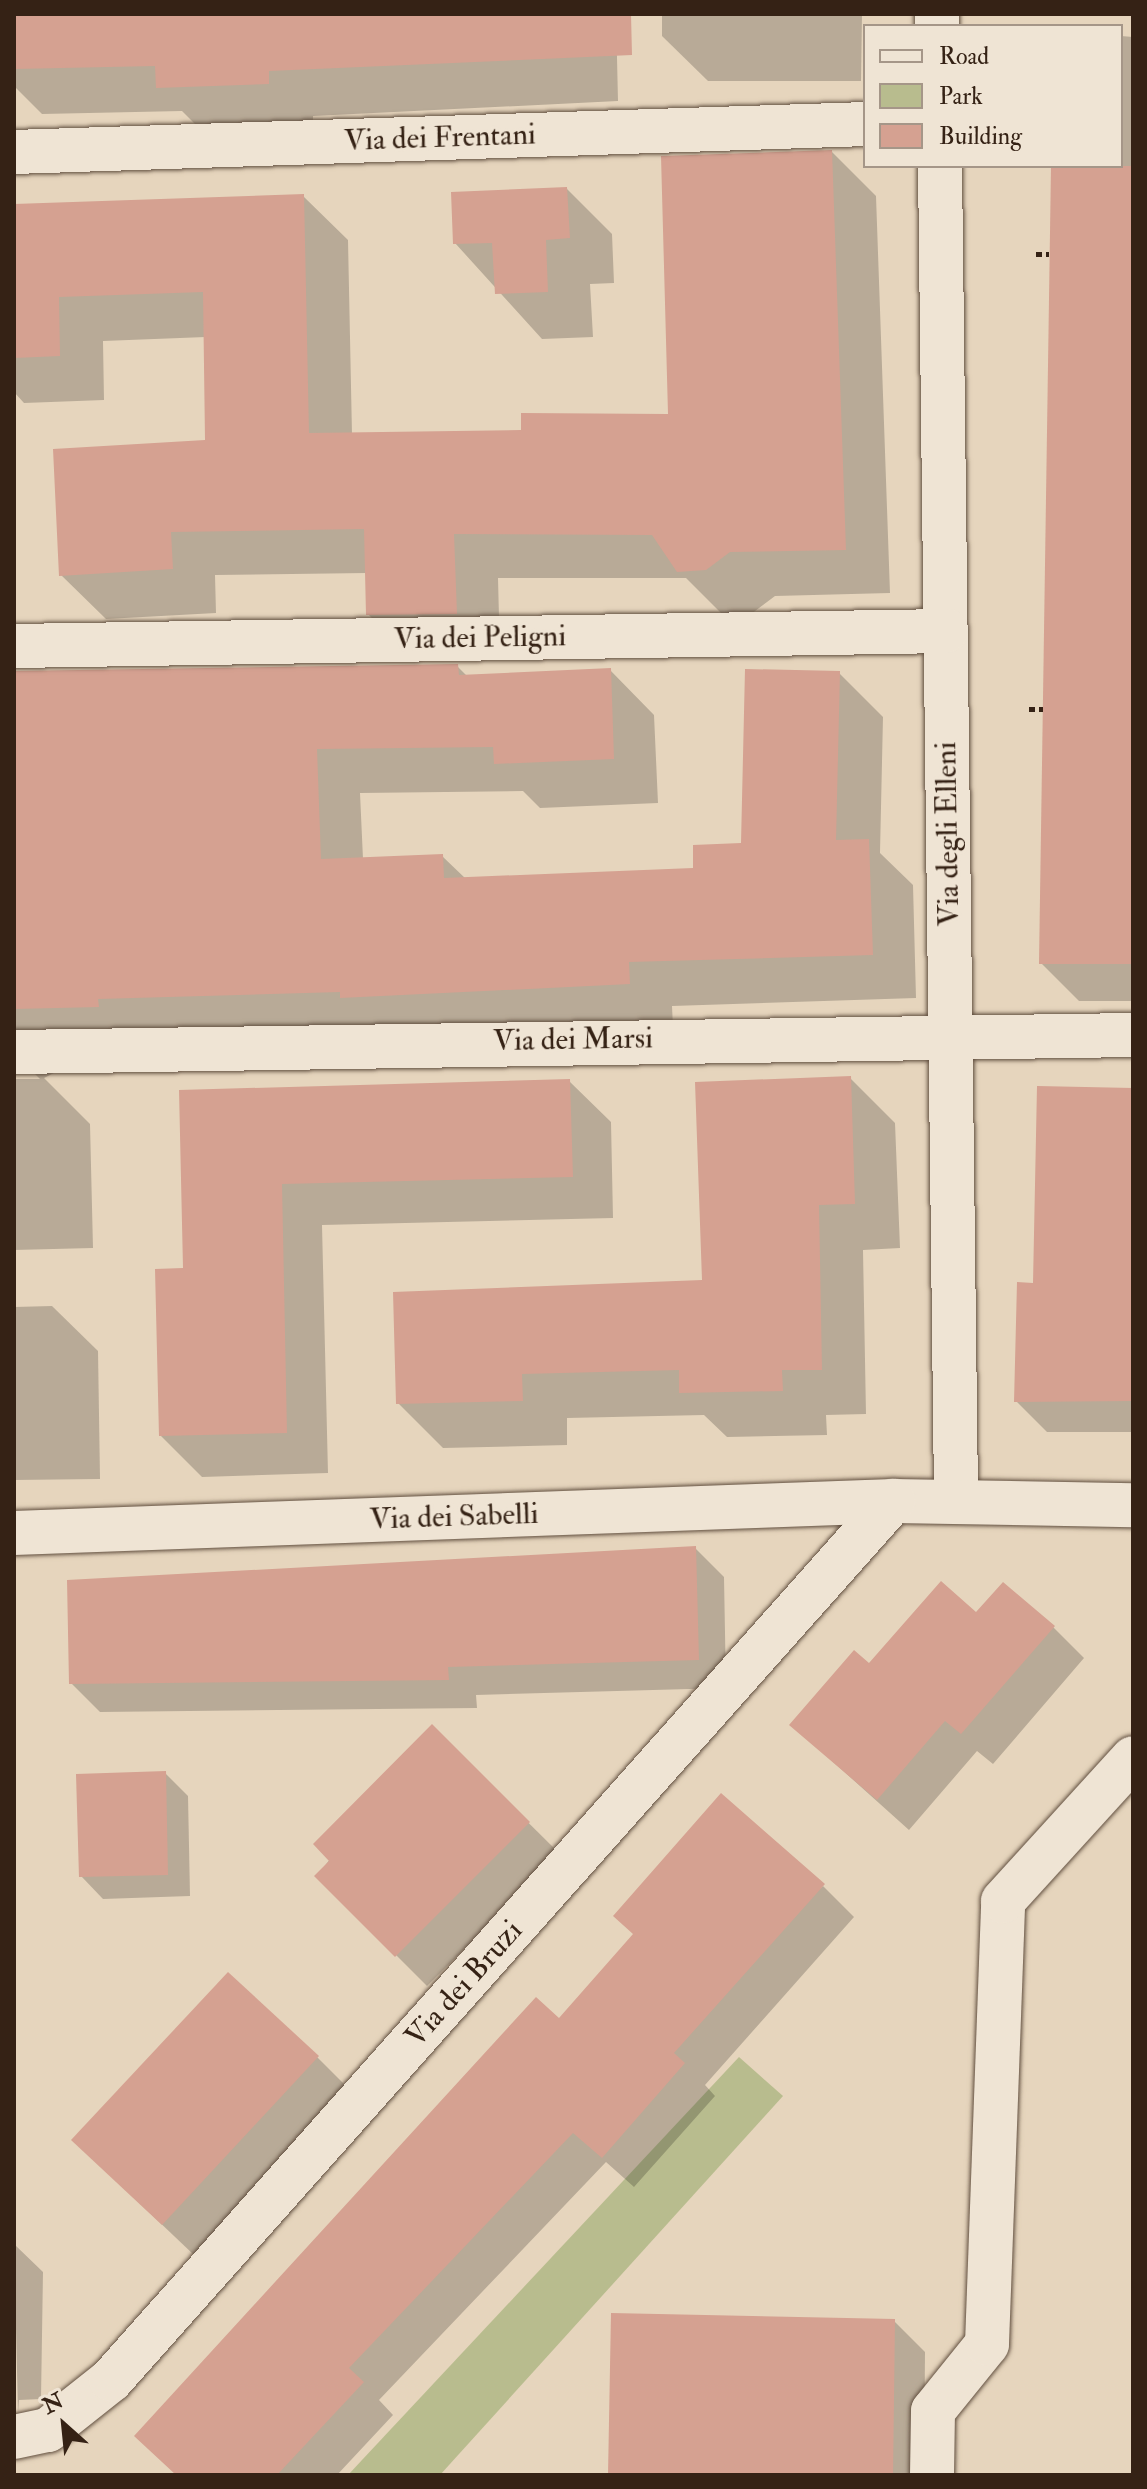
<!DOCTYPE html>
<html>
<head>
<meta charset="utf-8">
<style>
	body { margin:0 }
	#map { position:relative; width:1147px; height:2489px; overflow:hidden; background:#e6d5bd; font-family:"IM FELL Double Pica",serif }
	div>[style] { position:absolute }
	.green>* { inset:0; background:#b8bc8e }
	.shadow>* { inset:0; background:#0003 }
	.building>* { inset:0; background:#d5a191 }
	.path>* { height:5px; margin-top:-2.5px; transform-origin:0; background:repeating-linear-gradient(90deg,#352215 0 6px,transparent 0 10px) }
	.roads { filter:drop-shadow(0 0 2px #614f3f) drop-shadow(0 0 2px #614f3f) }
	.minor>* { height:44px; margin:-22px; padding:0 22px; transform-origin:22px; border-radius:22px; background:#efe4d4 }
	span { translate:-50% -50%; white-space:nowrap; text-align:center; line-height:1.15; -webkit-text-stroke:6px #efe4d4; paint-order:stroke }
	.street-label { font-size:30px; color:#352215 }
	.frame { position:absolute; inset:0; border:16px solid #352215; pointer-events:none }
	.legend { position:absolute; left:863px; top:24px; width:260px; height:144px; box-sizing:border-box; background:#efe4d4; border:2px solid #a59688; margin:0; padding:10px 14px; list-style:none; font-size:24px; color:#352215 }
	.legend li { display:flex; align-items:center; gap:16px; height:40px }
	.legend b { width:40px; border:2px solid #a59688 }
	.north { position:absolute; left:24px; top:2385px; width:80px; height:80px; -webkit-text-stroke:6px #efe4d4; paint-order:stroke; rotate:333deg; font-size:22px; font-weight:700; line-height:32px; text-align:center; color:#352215 }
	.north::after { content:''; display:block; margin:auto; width:28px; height:36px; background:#352215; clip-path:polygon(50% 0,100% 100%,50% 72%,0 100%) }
</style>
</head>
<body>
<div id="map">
	<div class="green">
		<i style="clip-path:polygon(739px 2057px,783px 2096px,440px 2475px,348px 2475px)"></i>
	</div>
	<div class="shadow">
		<i style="clip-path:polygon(14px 14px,616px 14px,618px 101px,313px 116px,313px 129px,203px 132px,182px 111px,42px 114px,14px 86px)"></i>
		<i style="clip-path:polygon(662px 14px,862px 14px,861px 81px,708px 81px,662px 36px)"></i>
		<i style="clip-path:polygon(1121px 36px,1133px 37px,1133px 1001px,1079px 1001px,1041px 963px,1053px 166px,1121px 166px)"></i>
		<i style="clip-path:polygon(832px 152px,876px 196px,890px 593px,775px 596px,751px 614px,724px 616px,686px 578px,498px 578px,500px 657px,412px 659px,368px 614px,367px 573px,215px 575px,216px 613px,106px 619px,61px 575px,207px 442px,206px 337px,103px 341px,104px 400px,24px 403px,14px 392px,14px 206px,303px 196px,348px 240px,352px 434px,523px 432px,670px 416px)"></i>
		<i style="clip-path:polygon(567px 189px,612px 234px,614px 283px,590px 284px,593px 337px,542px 339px,455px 243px)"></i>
		<i style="clip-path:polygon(457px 666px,468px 677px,610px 670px,654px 715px,658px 803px,540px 808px,523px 791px,360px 793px,363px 859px,442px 856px,466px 879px,695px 869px,743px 845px,839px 673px,883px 717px,880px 853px,913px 885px,916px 998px,672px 1006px,673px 1027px,58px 1071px,44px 1078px,90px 1124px,93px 1248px,14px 1250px,14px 1079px,40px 1079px,14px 1053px,14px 673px)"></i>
		<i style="clip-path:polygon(850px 1078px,895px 1123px,900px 1248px,863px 1250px,866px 1414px,826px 1415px,827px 1435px,727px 1437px,704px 1415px,567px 1418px,567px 1445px,443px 1448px,398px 1403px,704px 1282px)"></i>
		<i style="clip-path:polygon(569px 1081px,611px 1122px,613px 1218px,322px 1225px,328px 1473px,202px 1477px,161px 1436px,185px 1270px,181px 1092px)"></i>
		<i style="clip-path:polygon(1133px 1090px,1133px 1432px,1047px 1432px,1016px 1401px,1035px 1285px)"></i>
		<i style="clip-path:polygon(52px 1306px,98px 1351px,100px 1479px,14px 1480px,14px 1307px)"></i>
		<i style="clip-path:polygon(695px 1548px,724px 1577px,726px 1688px,476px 1695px,477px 1708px,100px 1712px,71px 1683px)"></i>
		<i style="clip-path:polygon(976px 1615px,1053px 1627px,1084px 1658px,993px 1764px,977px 1751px,909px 1830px,792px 1725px,870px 1666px)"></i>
		<i style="clip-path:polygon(432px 1727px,560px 1854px,427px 1986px,317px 1876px)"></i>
		<i style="clip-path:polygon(165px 1773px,188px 1796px,190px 1896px,103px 1899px,81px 1876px)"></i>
		<i style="clip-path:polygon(823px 1886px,854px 1917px,705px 2085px,715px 2096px,634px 2187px,606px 2162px,379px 2400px,393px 2415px,337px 2475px,176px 2475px)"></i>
		<i style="clip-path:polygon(317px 2057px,348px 2088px,194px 2255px,73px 2140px)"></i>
		<i style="clip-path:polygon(14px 2244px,43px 2272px,41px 2399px,19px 2400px,18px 2413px)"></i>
		<i style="clip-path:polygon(894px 2321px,925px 2352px,924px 2475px,610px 2475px)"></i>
	</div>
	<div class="building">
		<i style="clip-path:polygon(14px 14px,631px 14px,632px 55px,269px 71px,269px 84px,156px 88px,155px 66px,14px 69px)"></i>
		<i style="clip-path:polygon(832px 150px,846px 550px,730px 552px,706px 570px,677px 572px,652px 535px,454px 534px,457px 614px,366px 615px,364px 529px,171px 532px,173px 569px,59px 576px,53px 449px,205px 440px,203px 292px,59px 297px,60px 356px,14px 358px,14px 204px,304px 194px,309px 433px,521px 430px,521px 413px,668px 414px,661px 156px)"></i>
		<i style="clip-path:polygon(1051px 166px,1133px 166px,1133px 964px,1039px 964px)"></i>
		<i style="clip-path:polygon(567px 187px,570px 238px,546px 240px,548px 292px,495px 294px,492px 243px,453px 244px,451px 192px)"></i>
		<i style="clip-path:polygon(458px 664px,459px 675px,611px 668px,614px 759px,494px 764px,493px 747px,317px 749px,321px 859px,443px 854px,444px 878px,693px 868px,693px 845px,741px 843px,745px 669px,840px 671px,836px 840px,869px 839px,873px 955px,629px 962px,630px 984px,340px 998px,340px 992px,98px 999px,99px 1007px,14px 1009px,14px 671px)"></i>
		<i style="clip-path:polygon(851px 1076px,855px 1204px,819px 1205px,822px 1370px,782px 1370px,783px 1391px,679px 1393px,679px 1370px,522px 1374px,523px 1401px,396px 1404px,393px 1292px,702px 1280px,695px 1082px)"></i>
		<i style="clip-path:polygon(570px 1079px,573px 1177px,282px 1184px,287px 1433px,159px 1436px,155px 1269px,183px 1268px,179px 1090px)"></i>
		<i style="clip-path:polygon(1037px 1086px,1133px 1088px,1133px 1401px,1014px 1402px,1017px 1282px,1033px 1283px)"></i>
		<i style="clip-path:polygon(696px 1546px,699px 1660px,448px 1667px,449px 1680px,69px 1684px,67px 1580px)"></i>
		<i style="clip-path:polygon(941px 1581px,976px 1612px,1003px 1582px,1055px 1626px,961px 1734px,945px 1721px,877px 1800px,789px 1725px,854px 1650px,869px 1663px)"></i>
		<i style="clip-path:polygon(432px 1724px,530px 1822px,395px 1957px,314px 1876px,329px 1861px,313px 1844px)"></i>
		<i style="clip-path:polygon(166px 1771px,168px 1875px,79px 1877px,76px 1774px)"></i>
		<i style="clip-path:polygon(721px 1793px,825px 1884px,674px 2053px,685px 2063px,602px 2158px,573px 2133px,349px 2368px,364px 2382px,277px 2475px,176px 2475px,134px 2436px,536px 1997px,559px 2018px,633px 1934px,613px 1916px)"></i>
		<i style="clip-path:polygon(228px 1972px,319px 2056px,162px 2225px,71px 2140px)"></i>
		<i style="clip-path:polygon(611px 2313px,895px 2319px,893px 2475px,608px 2475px)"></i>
	</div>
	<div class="path">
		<i style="left:1036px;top:254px;width:13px"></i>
		<i style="left:1029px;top:709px;width:14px"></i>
	</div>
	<div class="roads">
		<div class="minor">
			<i style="left:937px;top:14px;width:12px;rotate:90deg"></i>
			<i style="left:14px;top:152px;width:851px;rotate:-1.88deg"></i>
			<i style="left:940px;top:166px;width:1336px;rotate:89.31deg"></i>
			<i style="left:14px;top:646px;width:932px;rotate:-0.92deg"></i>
			<i style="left:14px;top:1052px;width:1119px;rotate:-0.87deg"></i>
			<i style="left:14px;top:1533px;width:880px;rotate:-2.08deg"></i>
			<i style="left:893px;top:1501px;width:240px;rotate:1deg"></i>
			<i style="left:14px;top:2437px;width:35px;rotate:-12deg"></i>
			<i style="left:48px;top:2430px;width:80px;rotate:-38.4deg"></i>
			<i style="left:111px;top:2380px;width:1177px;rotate:-48.34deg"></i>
			<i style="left:932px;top:2475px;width:64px;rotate:-89.1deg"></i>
			<i style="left:933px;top:2411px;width:86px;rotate:-51.1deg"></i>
			<i style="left:987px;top:2344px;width:443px;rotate:-87.9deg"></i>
			<i style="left:1003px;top:1901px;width:193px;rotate:-47.7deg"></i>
		</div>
	</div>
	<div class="street-label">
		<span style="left:440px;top:138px;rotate:-2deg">Via dei Frentani</span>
		<span style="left:480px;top:638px;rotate:-1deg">Via dei Peligni</span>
		<span style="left:948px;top:834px;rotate:-91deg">Via degli Elleni</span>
		<span style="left:573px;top:1040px;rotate:-1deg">Via dei Marsi</span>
		<span style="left:454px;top:1517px;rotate:-2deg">Via dei Sabelli</span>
		<span style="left:464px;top:1984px;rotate:-48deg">Via dei Bruzi</span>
	</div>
	<div class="frame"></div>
	<ul class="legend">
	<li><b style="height:10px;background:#efe4d4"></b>Road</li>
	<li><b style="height:22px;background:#b8bc8e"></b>Park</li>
	<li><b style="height:22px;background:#d5a191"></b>Building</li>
	</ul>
	<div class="north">N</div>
</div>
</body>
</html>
